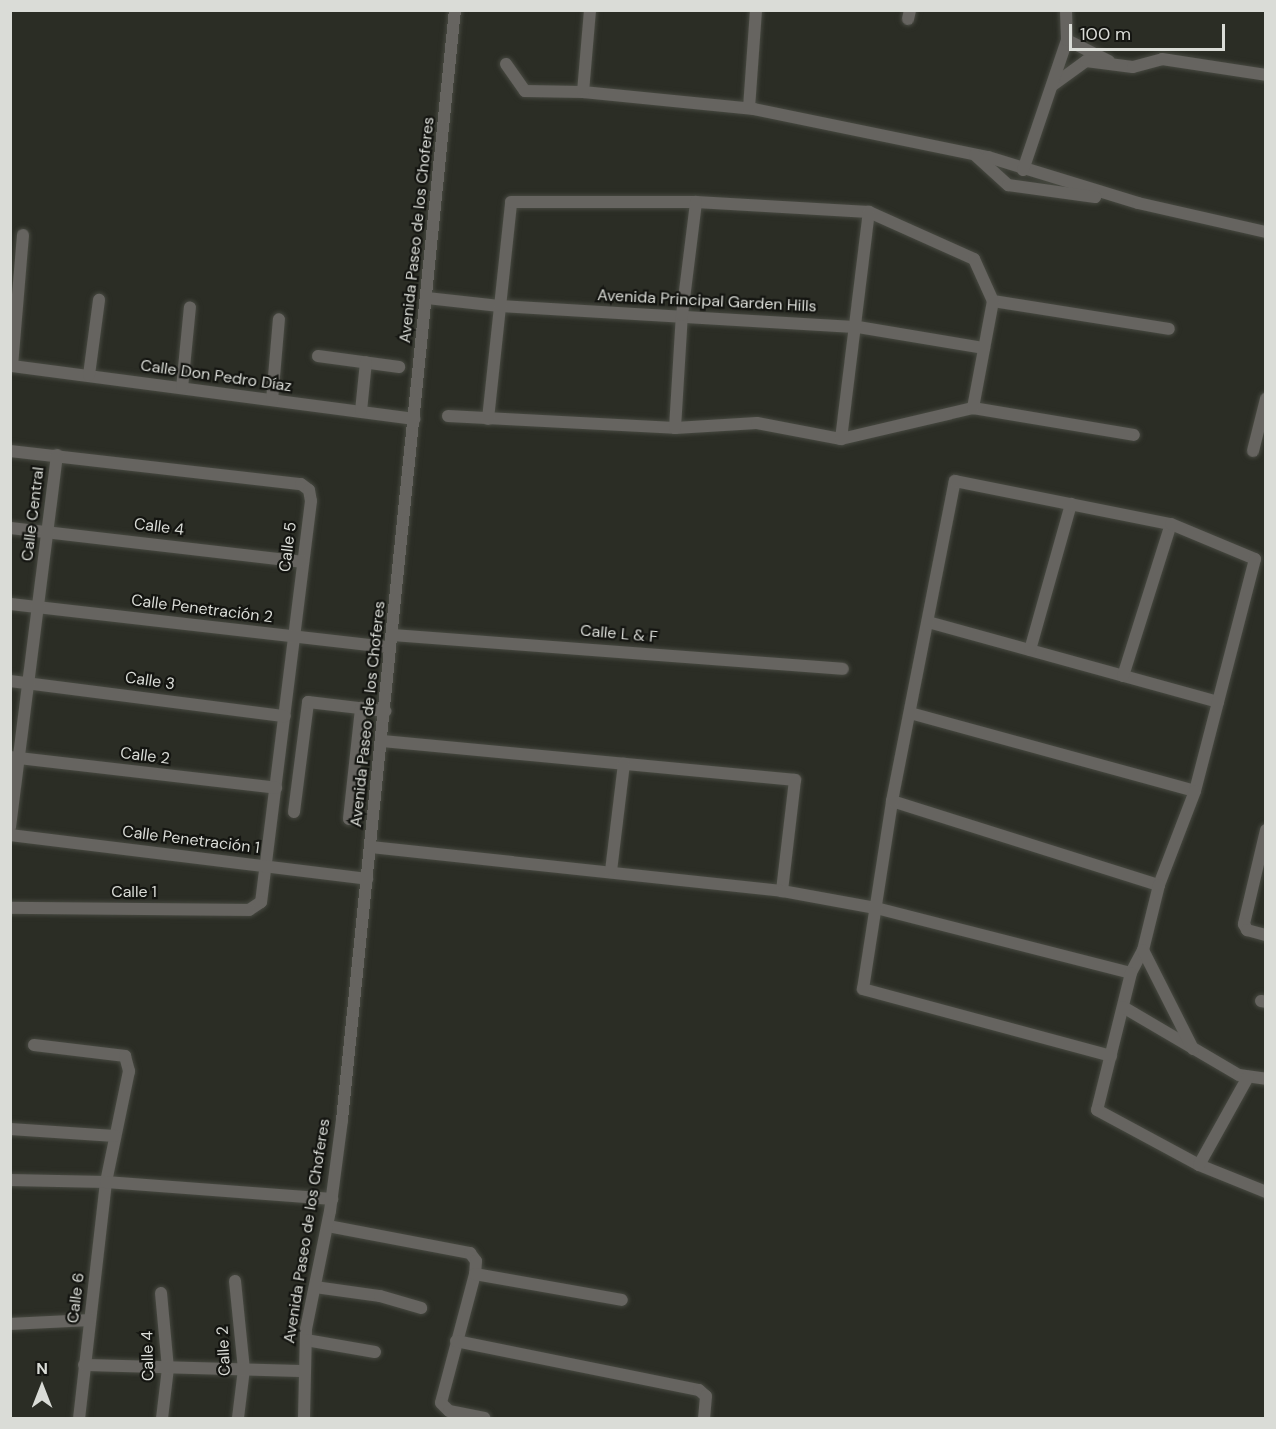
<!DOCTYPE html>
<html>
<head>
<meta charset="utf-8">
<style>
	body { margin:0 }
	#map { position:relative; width:1276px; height:1429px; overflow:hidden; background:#2b2d25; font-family:"DM Sans",sans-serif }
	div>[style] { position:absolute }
	.roads { filter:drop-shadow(0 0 2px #474941) drop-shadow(0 0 2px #474941) }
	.minor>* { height:12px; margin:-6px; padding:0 6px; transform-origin:6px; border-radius:6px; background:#666460 }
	span { translate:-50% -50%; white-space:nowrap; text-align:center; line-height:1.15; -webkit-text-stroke:4.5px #141511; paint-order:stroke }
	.street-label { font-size:16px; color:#dadcd7 }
	.frame { position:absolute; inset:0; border:12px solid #dadcd7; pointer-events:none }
	.north { position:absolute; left:12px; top:1357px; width:60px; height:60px; -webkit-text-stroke:4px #141511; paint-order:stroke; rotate:0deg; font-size:16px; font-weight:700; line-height:24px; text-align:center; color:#dadcd7 }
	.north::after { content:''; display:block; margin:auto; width:21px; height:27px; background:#dadcd7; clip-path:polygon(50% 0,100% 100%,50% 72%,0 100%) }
	.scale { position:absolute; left:1069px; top:24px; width:156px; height:27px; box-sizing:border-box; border:3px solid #dadcd7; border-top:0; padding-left:8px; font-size:18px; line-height:21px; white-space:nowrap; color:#dadcd7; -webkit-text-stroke:4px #141511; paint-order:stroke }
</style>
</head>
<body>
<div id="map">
	<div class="roads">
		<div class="minor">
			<i style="left:908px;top:19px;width:9px;rotate:-77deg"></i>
			<i style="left:1067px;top:40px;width:47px;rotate:26.6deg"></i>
			<i style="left:506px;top:64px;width:33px;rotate:55deg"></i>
			<i style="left:525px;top:91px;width:58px;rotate:1deg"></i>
			<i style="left:583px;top:92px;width:172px;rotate:5.7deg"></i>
			<i style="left:754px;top:109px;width:239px;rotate:11.6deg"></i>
			<i style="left:988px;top:157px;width:157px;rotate:17deg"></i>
			<i style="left:1138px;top:203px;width:131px;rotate:12.8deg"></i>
			<i style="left:1053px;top:85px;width:41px;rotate:-36deg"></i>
			<i style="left:1086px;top:61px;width:47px;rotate:7.3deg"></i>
			<i style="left:1133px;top:67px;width:30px;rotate:-15deg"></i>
			<i style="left:1162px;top:59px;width:105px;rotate:8.7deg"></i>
			<i style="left:583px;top:92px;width:82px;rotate:-85.1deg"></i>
			<i style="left:749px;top:108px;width:98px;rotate:-85.9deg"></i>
			<i style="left:975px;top:155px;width:45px;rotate:42.3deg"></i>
			<i style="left:1008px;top:185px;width:88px;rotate:7.9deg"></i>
			<i style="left:1023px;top:170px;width:137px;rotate:-71.3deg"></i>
			<i style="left:1067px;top:40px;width:30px;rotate:-92deg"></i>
			<i style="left:23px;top:235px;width:131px;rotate:94.8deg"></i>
			<i style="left:12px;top:366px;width:406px;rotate:7.5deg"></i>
			<i style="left:427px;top:298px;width:73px;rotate:6.3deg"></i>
			<i style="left:500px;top:306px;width:359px;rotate:3.4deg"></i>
			<i style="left:858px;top:327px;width:128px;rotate:9.5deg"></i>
			<i style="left:993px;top:301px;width:178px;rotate:9deg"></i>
			<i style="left:318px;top:356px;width:82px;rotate:7.7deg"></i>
			<i style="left:89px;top:375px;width:76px;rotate:-82.4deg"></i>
			<i style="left:182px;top:388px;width:81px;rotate:-84.4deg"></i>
			<i style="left:272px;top:400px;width:81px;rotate:-85.1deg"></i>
			<i style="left:361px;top:411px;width:49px;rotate:-84.2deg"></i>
			<i style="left:448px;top:416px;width:227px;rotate:3deg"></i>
			<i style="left:675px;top:428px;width:82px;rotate:-3.5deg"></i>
			<i style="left:757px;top:423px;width:86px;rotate:10.8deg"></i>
			<i style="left:841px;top:439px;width:136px;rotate:-13.2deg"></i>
			<i style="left:973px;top:408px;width:163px;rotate:9.5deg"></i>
			<i style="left:488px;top:419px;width:218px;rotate:-83.9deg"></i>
			<i style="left:511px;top:202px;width:185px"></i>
			<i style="left:696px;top:202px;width:173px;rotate:3.3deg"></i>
			<i style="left:869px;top:212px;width:115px;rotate:24.1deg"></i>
			<i style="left:974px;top:259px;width:46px;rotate:65.7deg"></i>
			<i style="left:993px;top:301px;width:109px;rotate:100.6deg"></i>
			<i style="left:675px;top:428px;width:113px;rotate:-86.5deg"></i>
			<i style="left:682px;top:315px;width:114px;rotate:-82.9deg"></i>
			<i style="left:841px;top:439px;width:229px;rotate:-83deg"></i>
			<i style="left:10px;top:451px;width:293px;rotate:6.5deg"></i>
			<i style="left:301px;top:484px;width:10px;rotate:37deg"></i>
			<i style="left:309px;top:490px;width:11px;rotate:80deg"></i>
			<i style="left:311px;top:501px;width:404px;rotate:97.1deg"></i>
			<i style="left:261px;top:902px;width:14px;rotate:146deg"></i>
			<i style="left:249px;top:910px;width:239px;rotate:-179.5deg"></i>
			<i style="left:1253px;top:451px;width:54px;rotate:-76deg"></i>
			<i style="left:10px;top:528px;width:294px;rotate:6.6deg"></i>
			<i style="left:10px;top:604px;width:382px;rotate:6.5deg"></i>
			<i style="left:928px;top:622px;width:301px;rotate:15.4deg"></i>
			<i style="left:392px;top:635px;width:452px;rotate:4.3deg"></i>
			<i style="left:1030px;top:650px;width:152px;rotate:-74.3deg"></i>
			<i style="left:1123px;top:676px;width:159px;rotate:-72.5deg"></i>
			<i style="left:10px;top:681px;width:277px;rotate:7.3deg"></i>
			<i style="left:910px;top:713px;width:295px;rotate:15.3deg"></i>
			<i style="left:383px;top:741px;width:414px;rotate:5.4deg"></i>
			<i style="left:795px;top:780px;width:112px;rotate:96.7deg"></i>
			<i style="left:10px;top:757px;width:268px;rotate:6.6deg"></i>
			<i style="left:892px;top:801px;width:280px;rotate:17.5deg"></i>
			<i style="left:294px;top:812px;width:111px;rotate:-82.7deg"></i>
			<i style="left:308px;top:702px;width:78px;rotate:6.7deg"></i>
			<i style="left:349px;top:819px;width:112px;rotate:-83.8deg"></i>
			<i style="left:10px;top:827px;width:375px;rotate:-82.8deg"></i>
			<i style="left:1266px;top:830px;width:97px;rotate:103.2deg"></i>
			<i style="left:1244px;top:924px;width:7px;rotate:63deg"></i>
			<i style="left:1247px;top:930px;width:20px;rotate:15deg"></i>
			<i style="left:10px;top:835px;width:360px;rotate:7deg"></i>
			<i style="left:371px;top:847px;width:413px;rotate:6.1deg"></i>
			<i style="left:782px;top:891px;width:96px;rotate:10.3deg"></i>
			<i style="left:876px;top:908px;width:263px;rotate:14.3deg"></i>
			<i style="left:611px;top:871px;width:108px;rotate:-83.1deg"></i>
			<i style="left:1143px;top:950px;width:26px;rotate:118deg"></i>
			<i style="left:1131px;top:973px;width:141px;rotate:103.9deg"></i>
			<i style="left:1097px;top:1110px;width:116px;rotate:28.3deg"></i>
			<i style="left:1199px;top:1165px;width:72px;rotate:21.9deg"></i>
			<i style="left:1261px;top:1001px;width:5px;rotate:11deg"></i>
			<i style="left:1123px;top:1007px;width:134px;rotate:30.4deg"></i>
			<i style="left:1239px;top:1075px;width:27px;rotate:8deg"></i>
			<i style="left:34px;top:1045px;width:92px;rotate:6.9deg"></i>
			<i style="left:125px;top:1056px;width:16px;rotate:75deg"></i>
			<i style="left:129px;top:1071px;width:113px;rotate:101.7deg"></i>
			<i style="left:106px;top:1182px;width:238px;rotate:96.5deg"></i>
			<i style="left:1111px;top:1056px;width:257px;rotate:-164.9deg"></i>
			<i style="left:863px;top:989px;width:190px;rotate:-81.2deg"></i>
			<i style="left:892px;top:801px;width:326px;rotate:-78.9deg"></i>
			<i style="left:955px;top:481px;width:220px;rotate:11.3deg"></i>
			<i style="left:1171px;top:524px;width:91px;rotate:22.6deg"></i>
			<i style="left:1255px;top:559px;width:240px;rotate:104.5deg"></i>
			<i style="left:1195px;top:791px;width:101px;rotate:111deg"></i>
			<i style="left:1159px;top:885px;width:67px;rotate:103.8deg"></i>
			<i style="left:1143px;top:950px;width:111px;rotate:63.2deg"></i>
			<i style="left:10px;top:1129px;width:105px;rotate:3.8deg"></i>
			<i style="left:1199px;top:1165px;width:101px;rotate:-60.9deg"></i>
			<i style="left:10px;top:1180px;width:96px;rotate:1.2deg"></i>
			<i style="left:106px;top:1182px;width:227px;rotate:4.3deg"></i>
			<i style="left:328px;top:1226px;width:145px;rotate:10.8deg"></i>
			<i style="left:470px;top:1253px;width:10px;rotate:53deg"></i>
			<i style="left:476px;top:1261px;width:13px;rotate:94deg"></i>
			<i style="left:475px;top:1274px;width:133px;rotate:104.8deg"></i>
			<i style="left:441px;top:1403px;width:11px;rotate:45deg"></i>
			<i style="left:449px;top:1411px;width:36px;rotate:11deg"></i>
			<i style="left:475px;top:1274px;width:149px;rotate:10deg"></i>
			<i style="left:235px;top:1281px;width:88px;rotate:84.2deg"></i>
			<i style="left:244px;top:1369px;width:49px;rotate:97deg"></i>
			<i style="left:315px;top:1287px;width:66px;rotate:7.9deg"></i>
			<i style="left:380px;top:1296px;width:43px;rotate:16.3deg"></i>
			<i style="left:161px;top:1293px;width:75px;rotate:84.7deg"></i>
			<i style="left:168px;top:1368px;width:50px;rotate:96.8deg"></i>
			<i style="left:10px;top:1324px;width:80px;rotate:-2.9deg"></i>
			<i style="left:306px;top:1340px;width:70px;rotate:9.9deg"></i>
			<i style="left:456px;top:1341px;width:248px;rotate:11.4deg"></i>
			<i style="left:699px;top:1390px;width:9px;rotate:41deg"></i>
			<i style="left:706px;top:1396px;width:22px;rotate:95deg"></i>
			<i style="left:84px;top:1365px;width:219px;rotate:1.6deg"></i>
			<i style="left:304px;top:1418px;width:89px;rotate:-88.7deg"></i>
			<i style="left:306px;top:1329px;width:120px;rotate:-78.5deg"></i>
			<i style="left:330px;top:1211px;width:92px;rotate:-82.5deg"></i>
			<i style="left:342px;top:1120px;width:1116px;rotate:-84.19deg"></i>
		</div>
	</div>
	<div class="street-label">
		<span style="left:417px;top:230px;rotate:-84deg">Avenida Paseo de los Choferes</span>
		<span style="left:707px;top:301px;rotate:3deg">Avenida Principal Garden Hills</span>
		<span style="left:216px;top:376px;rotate:8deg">Calle Don Pedro Díaz</span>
		<span style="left:33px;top:514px;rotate:-83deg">Calle Central</span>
		<span style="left:159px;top:527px;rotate:7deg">Calle 4</span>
		<span style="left:288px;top:547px;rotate:-83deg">Calle 5</span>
		<span style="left:202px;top:609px;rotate:7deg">Calle Penetración 2</span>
		<span style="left:619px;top:634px;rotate:5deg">Calle L &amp; F</span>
		<span style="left:150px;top:681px;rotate:8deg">Calle 3</span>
		<span style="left:368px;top:714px;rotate:-84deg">Avenida Paseo de los Choferes</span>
		<span style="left:145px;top:756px;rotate:7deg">Calle 2</span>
		<span style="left:191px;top:840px;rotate:7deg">Calle Penetración 1</span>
		<span style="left:134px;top:892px">Calle 1</span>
		<span style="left:307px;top:1231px;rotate:-81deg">Avenida Paseo de los Choferes</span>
		<span style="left:76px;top:1298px;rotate:-83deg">Calle 6</span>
		<span style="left:224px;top:1351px;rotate:-93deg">Calle 2</span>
		<span style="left:148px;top:1356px;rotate:-91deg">Calle 4</span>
	</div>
	<div class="frame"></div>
	<div class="north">N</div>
	<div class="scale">100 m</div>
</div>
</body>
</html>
